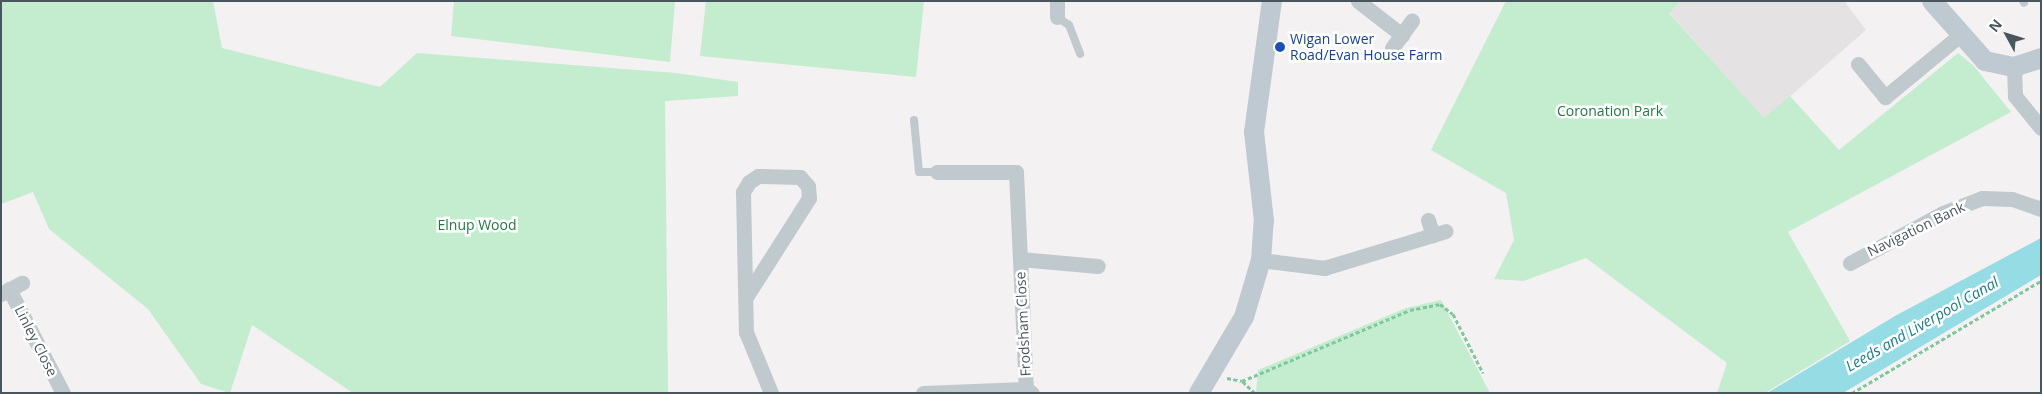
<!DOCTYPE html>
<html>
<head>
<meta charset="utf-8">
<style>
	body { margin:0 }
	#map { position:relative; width:2042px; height:394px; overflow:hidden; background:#f3f1f1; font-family:"Open Sans",sans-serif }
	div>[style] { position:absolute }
	.education>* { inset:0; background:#e4e2e3 }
	.green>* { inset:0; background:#c4eccf }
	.water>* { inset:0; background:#96dce5 }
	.path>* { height:3px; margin-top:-1.5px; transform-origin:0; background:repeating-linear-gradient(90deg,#7fc79c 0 4px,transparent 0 6.5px) }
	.lane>* { height:8px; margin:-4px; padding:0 4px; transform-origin:4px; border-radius:4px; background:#c0c9ce }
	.street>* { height:15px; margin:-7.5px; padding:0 7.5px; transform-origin:7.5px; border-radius:7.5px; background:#c0c9ce }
	.secondary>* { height:20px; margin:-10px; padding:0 10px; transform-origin:10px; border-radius:10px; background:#bfc9d1 }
	.dots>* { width:14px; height:14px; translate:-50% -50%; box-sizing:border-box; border:2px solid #fff; border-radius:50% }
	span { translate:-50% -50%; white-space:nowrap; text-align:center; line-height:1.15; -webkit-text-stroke:5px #fff; paint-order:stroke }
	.transit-label { font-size:14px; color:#164399 }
	.left { translate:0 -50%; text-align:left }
	.park-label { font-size:14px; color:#207943 }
	.street-label { font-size:14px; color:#4a565d }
	.water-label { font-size:15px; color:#197f8b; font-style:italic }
	.frame { position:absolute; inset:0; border:2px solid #4a565d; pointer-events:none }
	.north { position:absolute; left:1982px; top:10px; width:50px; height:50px; -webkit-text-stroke:4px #fff; paint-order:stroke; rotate:309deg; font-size:14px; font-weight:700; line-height:20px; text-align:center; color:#4a565d }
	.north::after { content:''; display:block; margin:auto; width:18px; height:22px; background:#4a565d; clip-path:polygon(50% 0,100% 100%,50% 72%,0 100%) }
</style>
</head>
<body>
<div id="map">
	<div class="education">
		<i style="clip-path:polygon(1681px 1px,1844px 1px,1866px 30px,1764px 119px,1669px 12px)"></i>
	</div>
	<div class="green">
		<i style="clip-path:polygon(1px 1px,213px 1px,222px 48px,380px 87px,417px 53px,676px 73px,738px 82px,738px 96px,665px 101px,668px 393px,353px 393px,252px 325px,230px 393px,201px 384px,148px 309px,49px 229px,33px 192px,1px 204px)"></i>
		<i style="clip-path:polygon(454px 1px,675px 1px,670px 62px,451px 36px)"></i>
		<i style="clip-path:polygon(706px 1px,924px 1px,916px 77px,700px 56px)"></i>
		<i style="clip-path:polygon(1506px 1px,1681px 1px,1669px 13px,1764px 118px,1790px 96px,1839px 150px,1958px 53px,1973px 65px,2011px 112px,1788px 232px,1850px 341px,1765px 393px,1717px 393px,1727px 363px,1586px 258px,1523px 281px,1494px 279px,1514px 240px,1506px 193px,1431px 150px)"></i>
		<i style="clip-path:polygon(1441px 300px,1490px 393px,1256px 393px,1258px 370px,1406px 308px)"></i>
	</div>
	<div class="water">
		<i style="clip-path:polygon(2041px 238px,2041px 275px,1843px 393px,1767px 393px,1895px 316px)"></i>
	</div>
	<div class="path">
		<i style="left:1227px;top:378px;width:15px;rotate:11deg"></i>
		<i style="left:1255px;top:393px;width:18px;rotate:-137deg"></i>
		<i style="left:1242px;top:381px;width:182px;rotate:-22.9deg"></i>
		<i style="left:1410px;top:310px;width:31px;rotate:-11deg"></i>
		<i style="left:1440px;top:304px;width:16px;rotate:38deg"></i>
		<i style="left:1453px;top:314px;width:66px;rotate:63deg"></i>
		<i style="left:1852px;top:393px;width:220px;rotate:-30.7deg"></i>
	</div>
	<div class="lane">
		<i style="left:2023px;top:1px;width:2px;rotate:63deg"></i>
		<i style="left:1057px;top:17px;width:14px;rotate:34deg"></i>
		<i style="left:1069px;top:25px;width:31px;rotate:69deg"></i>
		<i style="left:914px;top:120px;width:52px;rotate:84.5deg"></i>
		<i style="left:919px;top:172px;width:18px"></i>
	</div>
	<div class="street">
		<i style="left:1358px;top:1px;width:56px;rotate:37.7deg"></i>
		<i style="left:1057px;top:17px;width:16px;rotate:-90deg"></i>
		<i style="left:1392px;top:48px;width:34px;rotate:-54deg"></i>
		<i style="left:1858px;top:64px;width:43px;rotate:50.7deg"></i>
		<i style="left:1885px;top:97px;width:97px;rotate:-39.6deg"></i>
		<i style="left:2014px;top:67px;width:29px;rotate:88deg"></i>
		<i style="left:2015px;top:96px;width:41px;rotate:50.9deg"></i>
		<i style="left:937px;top:172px;width:79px"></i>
		<i style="left:1016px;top:172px;width:217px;rotate:87.4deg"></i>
		<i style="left:1428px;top:220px;width:16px;rotate:72deg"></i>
		<i style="left:1020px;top:259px;width:78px;rotate:5.1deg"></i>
		<i style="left:1261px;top:260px;width:64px;rotate:7.2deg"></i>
		<i style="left:1324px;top:268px;width:127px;rotate:-16.9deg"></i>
		<i style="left:1850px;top:263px;width:106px;rotate:-28.3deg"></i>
		<i style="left:1943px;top:213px;width:42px;rotate:-21deg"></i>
		<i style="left:1982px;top:198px;width:30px;rotate:2deg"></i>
		<i style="left:2012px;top:199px;width:31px;rotate:19deg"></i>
		<i style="left:9px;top:289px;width:117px;rotate:62.6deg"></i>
		<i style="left:1px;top:294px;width:24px;rotate:-28deg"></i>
		<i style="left:746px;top:297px;width:117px;rotate:-57.5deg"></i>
		<i style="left:809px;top:198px;width:12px;rotate:-95deg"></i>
		<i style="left:808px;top:186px;width:12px;rotate:-132deg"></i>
		<i style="left:800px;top:177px;width:42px;rotate:-178.6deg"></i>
		<i style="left:758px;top:176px;width:11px;rotate:146deg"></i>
		<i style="left:749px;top:182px;width:12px;rotate:121deg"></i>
		<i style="left:743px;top:192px;width:140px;rotate:88.8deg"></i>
		<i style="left:746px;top:332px;width:66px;rotate:67.7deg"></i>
		<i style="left:923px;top:393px;width:103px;rotate:-2.2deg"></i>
		<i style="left:1026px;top:389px;width:7px;rotate:34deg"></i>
	</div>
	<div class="secondary">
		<i style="left:1932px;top:1px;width:80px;rotate:48.5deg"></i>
		<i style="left:1985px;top:61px;width:30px;rotate:12deg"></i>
		<i style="left:2014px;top:67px;width:28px;rotate:-18deg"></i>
		<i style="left:1199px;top:393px;width:88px;rotate:-59.4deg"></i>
		<i style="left:1244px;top:317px;width:59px;rotate:-73.4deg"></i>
		<i style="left:1261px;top:260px;width:39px;rotate:-86deg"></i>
		<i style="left:1264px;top:221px;width:90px;rotate:-96.4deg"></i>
		<i style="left:1254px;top:132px;width:132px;rotate:-82.2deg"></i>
	</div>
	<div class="dots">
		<i style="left:1280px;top:47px;background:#1a4fb4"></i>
	</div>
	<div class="transit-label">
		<span class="left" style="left:1290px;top:47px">Wigan Lower<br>Road/Evan House Farm</span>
	</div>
	<div class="park-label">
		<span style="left:1610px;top:111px">Coronation Park</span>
		<span style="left:477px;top:225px">Elnup Wood</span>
	</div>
	<div class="street-label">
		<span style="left:1916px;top:229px;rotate:-26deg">Navigation Bank</span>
		<span style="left:1023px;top:324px;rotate:-93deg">Frodsham Close</span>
		<span style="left:36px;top:341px;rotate:63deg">Linley Close</span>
	</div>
	<div class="water-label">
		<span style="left:1922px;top:324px;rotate:-30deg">Leeds and Liverpool Canal</span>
	</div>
	<div class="frame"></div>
	<div class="north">N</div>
</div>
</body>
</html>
